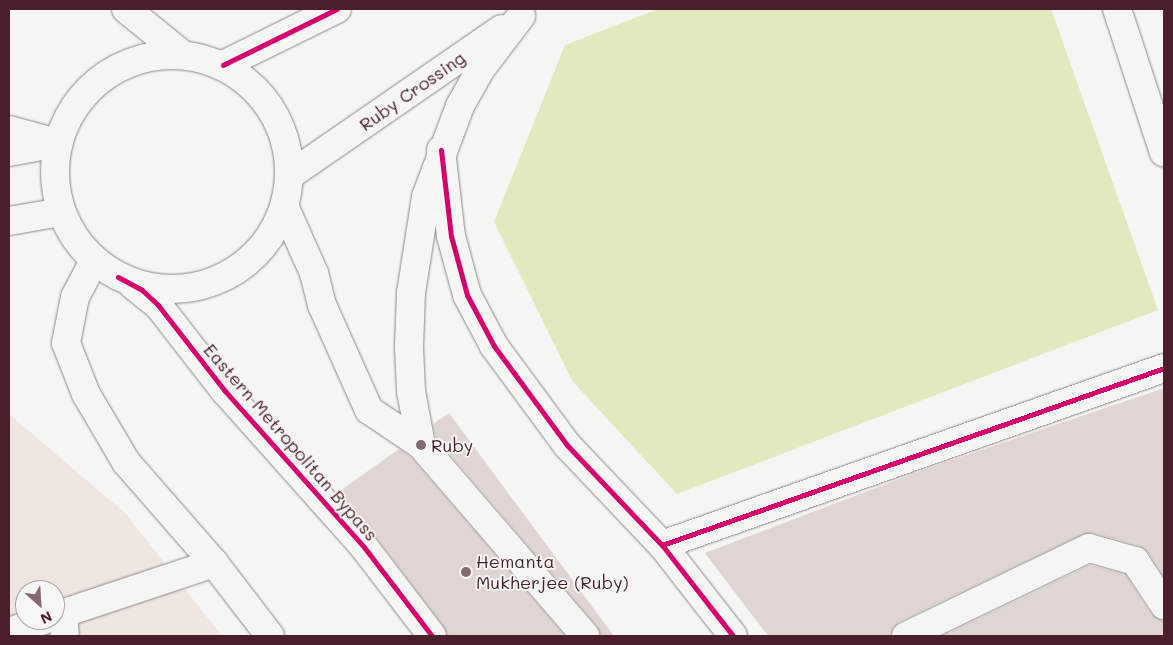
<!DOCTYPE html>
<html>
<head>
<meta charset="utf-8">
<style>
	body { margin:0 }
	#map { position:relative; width:1173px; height:645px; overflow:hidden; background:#f5f5f3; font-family:Mali,sans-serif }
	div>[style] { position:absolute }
	.built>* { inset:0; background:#efe5e1 }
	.green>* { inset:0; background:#e1eabf }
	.building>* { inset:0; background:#e0d5d2 }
	.roads { filter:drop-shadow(0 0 1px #8f8788) drop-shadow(0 0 1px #8f8788) }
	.minor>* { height:28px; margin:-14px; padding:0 14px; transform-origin:14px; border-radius:14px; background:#f5f5f3 }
	.major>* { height:28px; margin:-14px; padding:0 14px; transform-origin:14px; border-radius:14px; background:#f5f5f3 }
	.major>.ring { margin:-14px; padding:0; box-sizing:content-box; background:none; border:28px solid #f5f5f3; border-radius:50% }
	.cycleway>* { height:5px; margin:-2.5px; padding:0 2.5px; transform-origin:2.5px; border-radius:2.5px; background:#d6006c }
	.dots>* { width:14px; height:14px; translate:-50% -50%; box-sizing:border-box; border:2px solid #f6f6f2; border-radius:50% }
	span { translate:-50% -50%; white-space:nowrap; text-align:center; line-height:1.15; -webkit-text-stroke:4px #f6f6f2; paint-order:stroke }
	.street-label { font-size:18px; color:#4a1f2b }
	.poi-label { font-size:18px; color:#4a1f2b }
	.left { translate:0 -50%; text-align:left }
	.frame { position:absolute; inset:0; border:10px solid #4a1f2b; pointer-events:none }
	.north { position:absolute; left:15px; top:580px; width:50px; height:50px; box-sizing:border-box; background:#f6f6f2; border:1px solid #b1a0a2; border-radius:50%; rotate:154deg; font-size:14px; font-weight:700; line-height:20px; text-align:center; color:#4a1f2b }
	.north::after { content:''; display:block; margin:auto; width:18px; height:22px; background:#866a71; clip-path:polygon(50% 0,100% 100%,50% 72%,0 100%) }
</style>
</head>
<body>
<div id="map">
	<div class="built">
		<i style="clip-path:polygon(evenodd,9px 414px,125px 513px,222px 636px,9px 636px,9px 414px,25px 590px,55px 590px,55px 620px,25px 620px,25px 590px)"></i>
	</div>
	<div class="green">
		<i style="clip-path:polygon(658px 9px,1051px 9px,1158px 310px,677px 494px,573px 382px,494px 222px,565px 45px)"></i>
	</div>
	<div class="building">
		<i style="clip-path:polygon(1164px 388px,1164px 577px,1148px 552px,1140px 546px,1093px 533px,1083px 534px,899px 622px,893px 628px,891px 636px,768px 636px,705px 553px,923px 470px)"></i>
		<i style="clip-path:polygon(449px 413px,614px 636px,600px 636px,597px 626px,436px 438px,433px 424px)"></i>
		<i style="clip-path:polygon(399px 449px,411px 457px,565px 636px,447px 636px,444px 627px,376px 537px,337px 493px)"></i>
		<i style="clip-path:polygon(1090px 565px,1125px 574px,1151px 614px,1164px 621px,1164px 636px,942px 636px)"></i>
	</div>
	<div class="roads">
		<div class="minor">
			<i style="left:1117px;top:9px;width:151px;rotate:71.9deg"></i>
			<i style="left:441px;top:150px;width:87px;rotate:83.4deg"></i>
			<i style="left:451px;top:236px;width:61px;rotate:74.8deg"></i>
			<i style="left:467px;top:295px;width:58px;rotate:62.1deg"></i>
			<i style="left:494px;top:346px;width:123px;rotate:53.6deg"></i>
			<i style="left:567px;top:445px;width:138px;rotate:46.5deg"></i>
			<i style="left:662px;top:545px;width:115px;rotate:52deg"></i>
			<i style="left:9px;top:152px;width:49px;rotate:-10.6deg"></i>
			<i style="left:9px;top:221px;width:53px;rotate:-9.8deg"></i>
			<i style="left:94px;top:261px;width:41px;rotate:117.8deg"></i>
			<i style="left:75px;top:297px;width:47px;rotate:101.1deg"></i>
			<i style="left:66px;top:343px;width:55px;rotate:68.6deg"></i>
			<i style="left:86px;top:394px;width:79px;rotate:59.5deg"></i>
			<i style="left:126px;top:462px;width:134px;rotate:48.9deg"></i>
			<i style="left:214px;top:563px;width:92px;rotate:52.5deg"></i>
			<i style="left:662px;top:545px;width:532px;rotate:-19.42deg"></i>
			<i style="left:63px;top:614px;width:22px;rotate:85deg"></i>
			<i style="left:55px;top:616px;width:168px;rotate:-18.4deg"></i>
			<i style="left:9px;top:632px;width:36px;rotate:-19deg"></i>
			<i style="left:906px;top:636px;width:203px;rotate:-25.7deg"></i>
			<i style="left:1089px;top:548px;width:48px;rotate:15.8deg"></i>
			<i style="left:1135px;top:561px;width:53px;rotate:56.6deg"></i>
		</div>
		<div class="major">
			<i style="left:126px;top:9px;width:73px;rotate:38.9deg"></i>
			<i class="ring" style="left:55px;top:55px;width:206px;height:206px"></i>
			<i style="left:223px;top:65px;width:127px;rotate:-26.2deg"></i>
			<i style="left:9px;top:130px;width:50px;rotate:15.2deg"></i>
			<i style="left:290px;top:175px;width:257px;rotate:-34.6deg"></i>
			<i style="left:285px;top:208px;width:71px;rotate:66deg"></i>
			<i style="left:314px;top:273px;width:33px;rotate:76deg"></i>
			<i style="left:322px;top:305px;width:115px;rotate:65.9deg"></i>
			<i style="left:369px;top:410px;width:63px;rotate:33.9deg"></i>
			<i style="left:421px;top:445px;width:252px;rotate:49.3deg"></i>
			<i style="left:133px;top:285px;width:32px;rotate:39deg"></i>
			<i style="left:158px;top:305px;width:109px;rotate:52.1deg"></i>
			<i style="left:225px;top:391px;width:209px;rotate:48.3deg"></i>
			<i style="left:364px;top:547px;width:112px;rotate:52.6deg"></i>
			<i style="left:421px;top:445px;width:55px;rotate:-100.5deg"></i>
			<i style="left:411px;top:391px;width:44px;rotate:-92.6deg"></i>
			<i style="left:409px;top:347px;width:54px;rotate:-87.9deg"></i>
			<i style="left:411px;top:293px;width:97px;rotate:-81.1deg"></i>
			<i style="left:426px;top:197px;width:97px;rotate:-69.5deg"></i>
			<i style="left:460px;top:106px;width:41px;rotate:-60.9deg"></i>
			<i style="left:480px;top:70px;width:68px;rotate:-52.8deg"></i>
		</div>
	</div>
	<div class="cycleway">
		<i style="left:223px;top:65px;width:127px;rotate:-26.2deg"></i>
		<i style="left:441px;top:150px;width:87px;rotate:83.4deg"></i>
		<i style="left:451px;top:236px;width:61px;rotate:74.8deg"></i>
		<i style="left:467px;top:295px;width:58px;rotate:62.1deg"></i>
		<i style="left:494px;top:346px;width:123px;rotate:53.6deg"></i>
		<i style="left:567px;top:445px;width:138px;rotate:46.5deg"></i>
		<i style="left:662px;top:545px;width:115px;rotate:52deg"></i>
		<i style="left:118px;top:277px;width:27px;rotate:28deg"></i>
		<i style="left:142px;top:290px;width:22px;rotate:43deg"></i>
		<i style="left:158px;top:305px;width:109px;rotate:52.1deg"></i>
		<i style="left:225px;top:391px;width:209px;rotate:48.3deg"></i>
		<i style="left:364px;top:547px;width:112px;rotate:52.6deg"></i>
		<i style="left:662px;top:545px;width:532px;rotate:-19.42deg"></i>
	</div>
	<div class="dots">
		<i style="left:421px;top:445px;background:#866a71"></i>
		<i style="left:466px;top:572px;background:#866a71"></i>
	</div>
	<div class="street-label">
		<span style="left:412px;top:91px;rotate:-35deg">Ruby Crossing</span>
		<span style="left:291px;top:442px;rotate:49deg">Eastern Metropolitan Bypass</span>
	</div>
	<div class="poi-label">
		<span class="left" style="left:431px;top:445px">Ruby</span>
		<span class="left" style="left:476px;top:572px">Hemanta<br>Mukherjee (Ruby)</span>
	</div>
	<div class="frame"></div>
	<div class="north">N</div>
</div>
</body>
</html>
